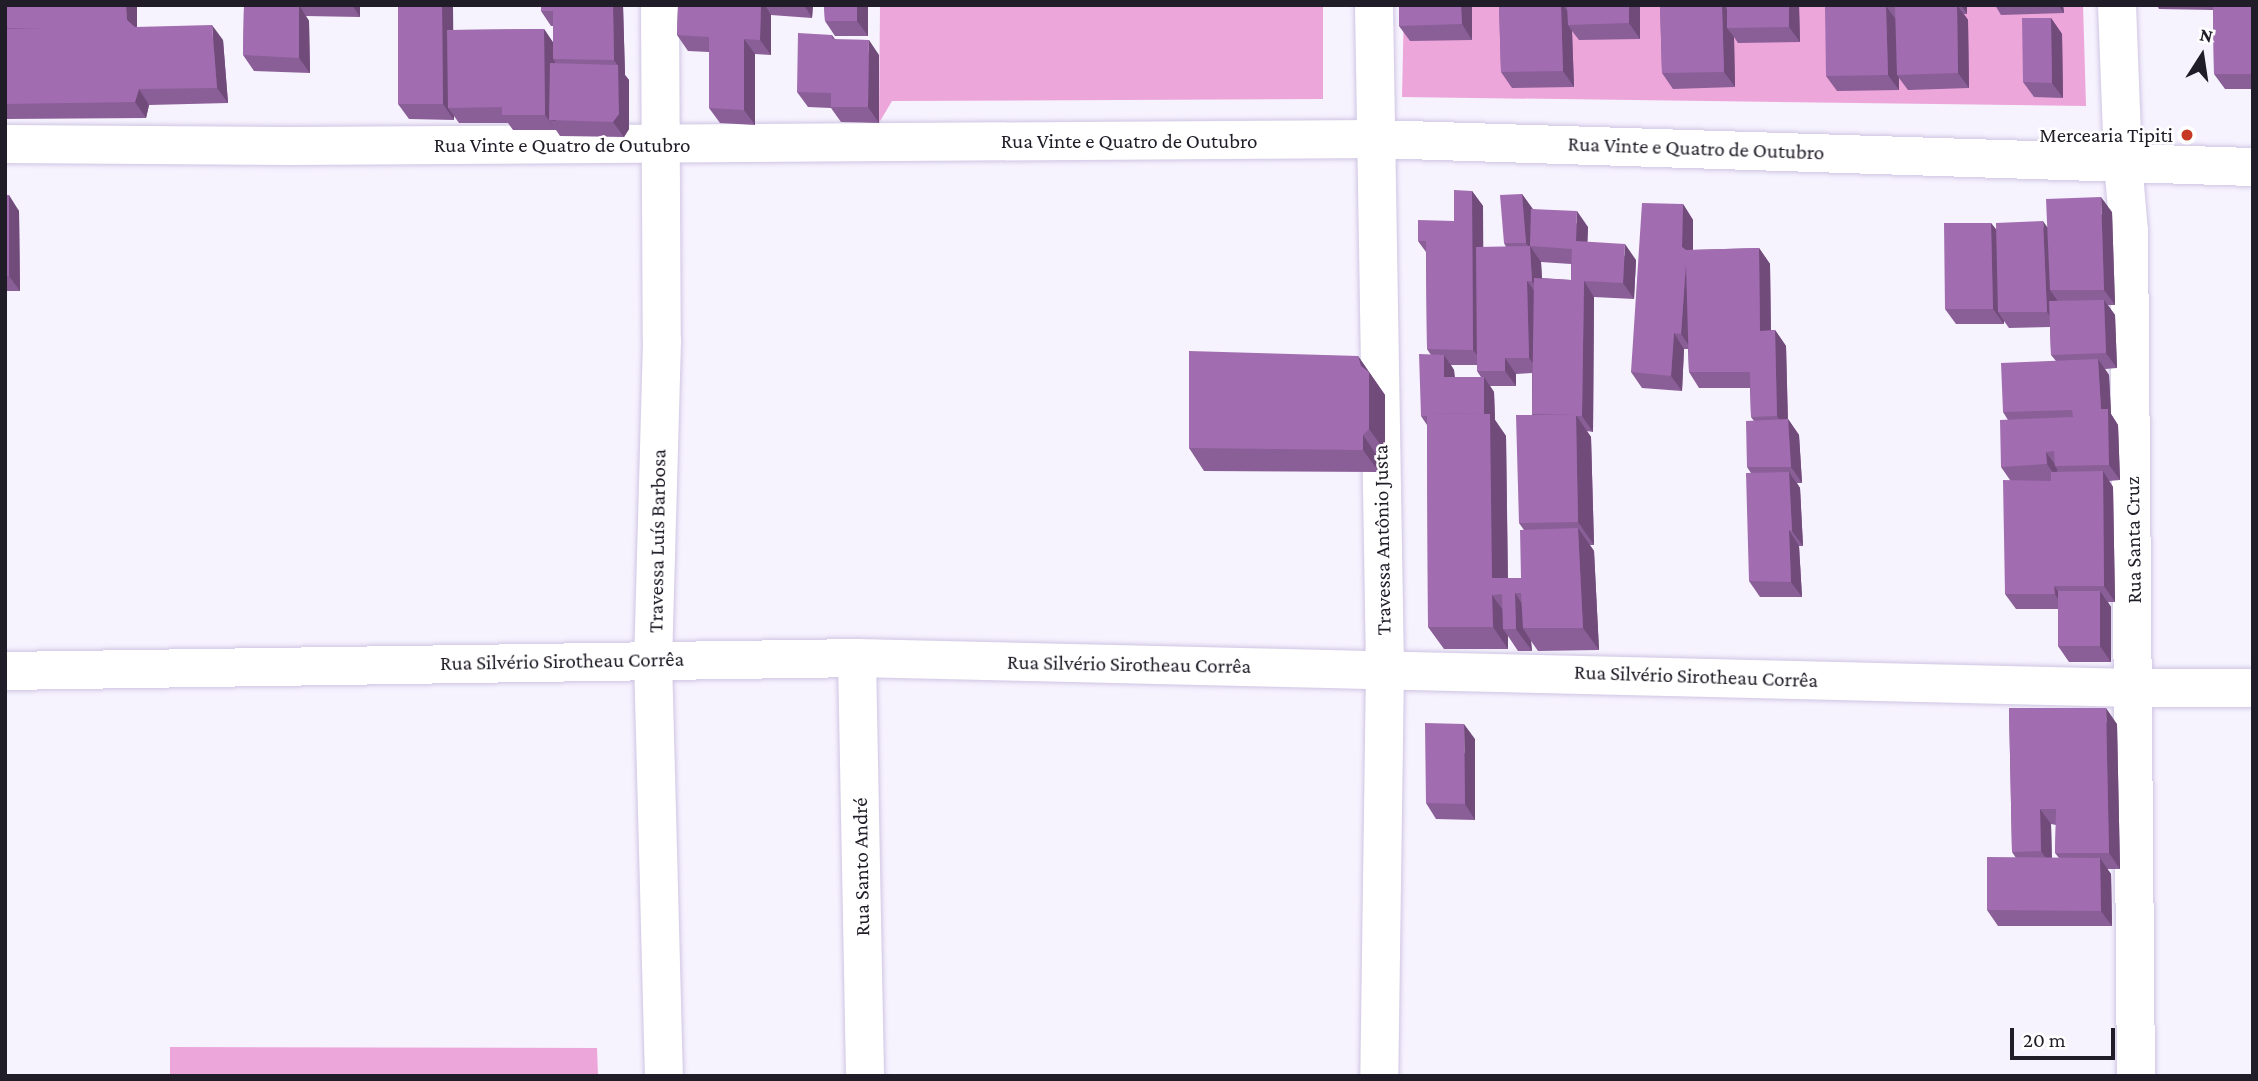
<!DOCTYPE html>
<html>
<head>
<meta charset="utf-8">
<style>
	body { margin:0 }
	#map { position:relative; width:2258px; height:1081px; overflow:hidden; background:#f6f2fe; font-family:"Crimson Pro",serif }
	div>[style] { position:absolute }
	.green>* { inset:0; background:#eca6da }
	.roads { filter:drop-shadow(0 0 2px #cfc5e3) drop-shadow(0 0 2px #cfc5e3) }
	.minor>* { height:38px; margin:-19px; padding:0 19px; transform-origin:19px; border-radius:19px; background:#fff }
	.wall>* { inset:0; background:#8a5e97 }
	.shaded-wall>* { inset:0; background:#714c7b }
	.building>* { inset:0; background:#a16db0 }
	.dots>* { width:19px; height:19px; translate:-50% -50%; box-sizing:border-box; border:4px solid #fff; border-radius:50% }
	span { translate:-50% -50%; white-space:nowrap; text-align:center; line-height:1.15; -webkit-text-stroke:5px #fff; paint-order:stroke }
	.poi-label { font-size:21px; color:#211d28 }
	.right { translate:-100% -50%; text-align:right }
	.street-label { font-size:21px; color:#211d28 }
	.frame { position:absolute; inset:0; border:7px solid #211d28; pointer-events:none }
	.north { position:absolute; left:2167px; top:21px; width:70px; height:70px; -webkit-text-stroke:5px #fff; paint-order:stroke; rotate:12deg; font-size:19px; font-weight:700; line-height:28px; text-align:center; color:#211d28 }
	.north::after { content:''; display:block; margin:auto; width:24px; height:32px; background:#211d28; clip-path:polygon(50% 0,100% 100%,50% 72%,0 100%) }
	.scale { position:absolute; left:2010px; top:1028px; width:105px; height:32px; box-sizing:border-box; border:4px solid #211d28; border-top:0; padding-left:9px; font-size:21px; line-height:24px; white-space:nowrap; color:#211d28; -webkit-text-stroke:5px #fff; paint-order:stroke }
</style>
</head>
<body>
<div id="map">
	<div class="green">
		<i style="clip-path:polygon(880px 5px,1323px 5px,1323px 99px,892px 101px,879px 123px)"></i>
		<i style="clip-path:polygon(1404px 5px,2083px 5px,2086px 106px,1402px 97px)"></i>
		<i style="clip-path:polygon(170px 1047px,597px 1048px,598px 1076px,170px 1076px)"></i>
	</div>
	<div class="roads">
		<div class="minor">
			<i style="left:660px;top:5px;width:336px;rotate:89.7deg"></i>
			<i style="left:662px;top:341px;width:318px;rotate:91.6deg"></i>
			<i style="left:653px;top:659px;width:417px;rotate:88.5deg"></i>
			<i style="left:1374px;top:5px;width:663px;rotate:89.05deg"></i>
			<i style="left:1385px;top:668px;width:408px;rotate:90.8deg"></i>
			<i style="left:2117px;top:5px;width:158px;rotate:87.8deg"></i>
			<i style="left:2123px;top:163px;width:68px;rotate:85deg"></i>
			<i style="left:2129px;top:231px;width:845px;rotate:89.53deg"></i>
			<i style="left:5px;top:144px;width:284px;rotate:0.4deg"></i>
			<i style="left:289px;top:146px;width:1086px;rotate:-0.37deg"></i>
			<i style="left:1375px;top:139px;width:878px;rotate:1.83deg"></i>
			<i style="left:857px;top:658px;width:418px;rotate:88.9deg"></i>
			<i style="left:5px;top:671px;width:852px;rotate:-0.87deg"></i>
			<i style="left:857px;top:658px;width:1277px;rotate:1.35deg"></i>
			<i style="left:2134px;top:688px;width:119px"></i>
		</div>
	</div>
	<div class="wall">
		<i style="clip-path:polygon(5px 5px,137px 5px,137px 27px,223px 40px,228px 103px,149px 105px,146px 118px,5px 119px)"></i>
		<i style="clip-path:polygon(244px 5px,360px 5px,360px 17px,306px 16px,309px 21px,310px 73px,254px 71px,243px 55px)"></i>
		<i style="clip-path:polygon(398px 5px,453px 5px,453px 30px,544px 29px,553px 43px,553px 26px,551px 26px,541px 11px,623px 5px,625px 75px,629px 80px,629px 129px,624px 137px,560px 136px,556px 130px,513px 130px,508px 123px,459px 123px,454px 116px,454px 120px,409px 119px,398px 104px)"></i>
		<i style="clip-path:polygon(678px 5px,813px 5px,812px 18px,771px 15px,771px 55px,755px 54px,755px 125px,720px 123px,709px 108px,709px 52px,688px 51px,677px 35px)"></i>
		<i style="clip-path:polygon(824px 5px,868px 5px,868px 36px,835px 36px,825px 21px)"></i>
		<i style="clip-path:polygon(1399px 5px,1472px 5px,1472px 40px,1410px 41px,1399px 26px)"></i>
		<i style="clip-path:polygon(1499px 5px,1640px 5px,1640px 39px,1579px 40px,1572px 31px,1574px 87px,1512px 88px,1501px 72px)"></i>
		<i style="clip-path:polygon(1660px 5px,1799px 5px,1800px 42px,1738px 43px,1734px 37px,1735px 87px,1673px 89px,1662px 73px)"></i>
		<i style="clip-path:polygon(1828px 5px,1967px 5px,1967px 14px,1964px 14px,1968px 20px,1969px 88px,1908px 90px,1899px 78px,1899px 90px,1837px 91px,1826px 76px,1829px 7px)"></i>
		<i style="clip-path:polygon(1995px 5px,2063px 5px,2064px 13px,2001px 15px)"></i>
		<i style="clip-path:polygon(2157px 5px,2253px 5px,2253px 89px,2225px 89px,2214px 74px,2213px 10px,2159px 9px)"></i>
		<i style="clip-path:polygon(2051px 18px,2062px 34px,2063px 98px,2034px 97px,2023px 82px)"></i>
		<i style="clip-path:polygon(832px 35px,835px 39px,879px 55px,879px 123px,841px 122px,831px 108px,808px 107px,797px 92px)"></i>
		<i style="clip-path:polygon(evenodd,1472px 191px,1483px 206px,1483px 247px,1506px 247px,1504px 243px,1522px 194px,1533px 209px,1588px 227px,1587px 242px,1636px 260px,1634px 299px,1594px 297px,1593px 432px,1587px 431px,1591px 437px,1594px 545px,1590px 545px,1594px 551px,1599px 650px,1538px 651px,1531px 641px,1532px 651px,1518px 651px,1508px 636px,1508px 649px,1444px 649px,1428px 627px,1427px 425px,1421px 416px,1431px 355px,1427px 349px,1426px 252px,1418px 241px,1454px 221px,1472px 191px,1541px 262px,1571px 264px,1571px 280px,1542px 278px,1541px 262px,1472px 191px,1451px 365px,1477px 365px,1477px 371px,1481px 377px,1455px 377px,1454px 370px,1451px 365px,1472px 191px,1532px 373px,1532px 415px,1519px 523px,1524px 530px,1521px 578px,1508px 578px,1506px 436px,1495px 420px,1494px 392px,1490px 386px,1516px 386px,1516px 374px,1532px 373px)"></i>
		<i style="clip-path:polygon(5px 195px,19px 211px,20px 291px,5px 291px)"></i>
		<i style="clip-path:polygon(1683px 204px,1693px 220px,1693px 250px,1759px 248px,1770px 264px,1771px 330px,1775px 330px,1786px 346px,1788px 419px,1799px 435px,1802px 483px,1797px 483px,1800px 488px,1803px 546px,1799px 546px,1802px 597px,1760px 597px,1749px 581px,1751px 473px,1747px 467px,1754px 421px,1751px 417px,1750px 388px,1699px 388px,1689px 372px,1688px 349px,1684px 349px,1682px 391px,1642px 388px,1631px 372px)"></i>
		<i style="clip-path:polygon(2112px 212px,2115px 305px,2108px 305px,2115px 315px,2117px 368px,2105px 369px,2109px 375px,2111px 414px,2118px 425px,2120px 480px,2109px 481px,2113px 487px,2115px 602px,2108px 602px,2111px 607px,2111px 662px,2069px 662px,2058px 646px,2058px 609px,2016px 609px,2005px 594px,2010px 480px,2001px 467px,2008px 420px,2003px 412px,2056px 361px,2051px 355px,2050px 327px,2009px 328px,2004px 321px,2004px 324px,1956px 324px,1945px 309px,1991px 223px,1996px 229px,2048px 227px)"></i>
		<i style="clip-path:polygon(1358px 356px,1385px 395px,1385px 451px,1378px 457px,1379px 472px,1204px 471px,1189px 448px)"></i>
		<i style="clip-path:polygon(evenodd,2009px 708px,2117px 724px,2120px 869px,2107px 869px,2111px 874px,2112px 926px,1998px 926px,1987px 910px,2016px 858px,2012px 852px,2009px 708px,2051px 824px,2056px 825px,2055px 853px,2059px 858px,2052px 858px,2051px 824px)"></i>
		<i style="clip-path:polygon(1475px 739px,1475px 820px,1436px 819px,1426px 803px)"></i>
	</div>
	<div class="shaded-wall">
		<i style="clip-path:polygon(126px 5px,137px 5px,137px 35px,127px 20px)"></i>
		<i style="clip-path:polygon(299px 5px,309px 21px,310px 73px,299px 58px)"></i>
		<i style="clip-path:polygon(352px 5px,360px 5px,360px 17px)"></i>
		<i style="clip-path:polygon(442px 5px,453px 5px,454px 108px,448px 108px,454px 116px,454px 120px,443px 104px)"></i>
		<i style="clip-path:polygon(613px 5px,623px 5px,625px 75px,629px 80px,629px 129px,624px 137px,613px 122px,618px 66px,614px 60px)"></i>
		<i style="clip-path:polygon(761px 5px,765px 5px,771px 15px,771px 55px,760px 40px)"></i>
		<i style="clip-path:polygon(804px 5px,813px 5px,812px 18px)"></i>
		<i style="clip-path:polygon(857px 5px,868px 5px,868px 36px,857px 21px)"></i>
		<i style="clip-path:polygon(1461px 5px,1472px 5px,1472px 40px,1462px 24px)"></i>
		<i style="clip-path:polygon(1561px 5px,1563px 5px,1572px 18px,1568px 25px,1572px 31px,1574px 87px,1563px 71px)"></i>
		<i style="clip-path:polygon(1629px 5px,1640px 5px,1640px 39px,1629px 23px)"></i>
		<i style="clip-path:polygon(1722px 5px,1724px 5px,1733px 19px,1727px 28px,1734px 37px,1735px 87px,1724px 72px)"></i>
		<i style="clip-path:polygon(1789px 5px,1799px 5px,1800px 42px,1789px 27px)"></i>
		<i style="clip-path:polygon(1957px 5px,1968px 20px,1969px 88px,1958px 73px)"></i>
		<i style="clip-path:polygon(1961px 5px,1967px 5px,1967px 14px)"></i>
		<i style="clip-path:polygon(2058px 5px,2063px 5px,2064px 13px)"></i>
		<i style="clip-path:polygon(1886px 6px,1897px 21px,1897px 75px,1899px 78px,1899px 90px,1888px 75px)"></i>
		<i style="clip-path:polygon(2051px 18px,2062px 34px,2063px 98px,2052px 83px)"></i>
		<i style="clip-path:polygon(212px 25px,223px 40px,228px 103px,217px 88px)"></i>
		<i style="clip-path:polygon(544px 29px,555px 45px,553px 59px,555px 62px,556px 121px,549px 120px,556px 130px,545px 115px)"></i>
		<i style="clip-path:polygon(744px 39px,755px 54px,755px 125px,744px 110px)"></i>
		<i style="clip-path:polygon(869px 40px,879px 55px,879px 123px,868px 107px)"></i>
		<i style="clip-path:polygon(139px 89px,149px 105px,146px 118px,135px 102px)"></i>
		<i style="clip-path:polygon(1472px 191px,1483px 206px,1484px 365px,1473px 350px)"></i>
		<i style="clip-path:polygon(1522px 194px,1533px 210px,1530px 246px,1541px 262px,1543px 296px,1532px 281px,1530px 249px,1526px 243px)"></i>
		<i style="clip-path:polygon(9px 195px,19px 211px,20px 291px,9px 276px)"></i>
		<i style="clip-path:polygon(2101px 197px,2112px 212px,2115px 305px,2104px 290px)"></i>
		<i style="clip-path:polygon(1683px 204px,1693px 220px,1693px 262px,1682px 247px)"></i>
		<i style="clip-path:polygon(1577px 211px,1588px 227px,1587px 257px,1576px 241px)"></i>
		<i style="clip-path:polygon(2043px 221px,2054px 237px,2050px 290px,2057px 300px,2058px 327px,2047px 312px)"></i>
		<i style="clip-path:polygon(1991px 223px,2002px 238px,1998px 312px,2004px 321px,2004px 324px,1993px 309px)"></i>
		<i style="clip-path:polygon(1625px 244px,1636px 260px,1634px 299px,1623px 283px)"></i>
		<i style="clip-path:polygon(1759px 248px,1770px 264px,1771px 346px,1760px 331px)"></i>
		<i style="clip-path:polygon(1686px 264px,1692px 350px,1681px 334px)"></i>
		<i style="clip-path:polygon(1527px 281px,1538px 296px,1540px 373px,1529px 358px)"></i>
		<i style="clip-path:polygon(1584px 281px,1594px 297px,1593px 432px,1582px 416px)"></i>
		<i style="clip-path:polygon(2104px 300px,2115px 315px,2117px 368px,2106px 353px)"></i>
		<i style="clip-path:polygon(5px 317px,6px 318px,6px 345px,5px 344px)"></i>
		<i style="clip-path:polygon(1775px 330px,1786px 346px,1788px 432px,1777px 416px)"></i>
		<i style="clip-path:polygon(1674px 333px,1684px 349px,1682px 391px,1671px 376px)"></i>
		<i style="clip-path:polygon(1444px 355px,1454px 370px,1455px 392px,1444px 377px)"></i>
		<i style="clip-path:polygon(1358px 356px,1385px 395px,1385px 451px,1369px 429px,1361px 366px)"></i>
		<i style="clip-path:polygon(1505px 358px,1516px 374px,1516px 386px,1505px 371px)"></i>
		<i style="clip-path:polygon(2098px 359px,2109px 375px,2111px 414px,2118px 425px,2120px 480px,2109px 465px,2101px 409px)"></i>
		<i style="clip-path:polygon(1484px 377px,1494px 392px,1495px 420px,1506px 436px,1508px 600px,1492px 578px,1484px 416px)"></i>
		<i style="clip-path:polygon(1576px 415px,1591px 437px,1594px 545px,1578px 522px)"></i>
		<i style="clip-path:polygon(1788px 419px,1799px 435px,1802px 483px,1791px 467px)"></i>
		<i style="clip-path:polygon(1363px 435px,1378px 457px,1379px 472px,1363px 450px)"></i>
		<i style="clip-path:polygon(2046px 452px,2056px 466px,2055px 466px,2057px 469px,2058px 480px,2047px 464px)"></i>
		<i style="clip-path:polygon(2103px 471px,2113px 487px,2115px 602px,2104px 586px)"></i>
		<i style="clip-path:polygon(1789px 472px,1800px 488px,1803px 546px,1792px 531px)"></i>
		<i style="clip-path:polygon(1578px 528px,1594px 551px,1599px 650px,1583px 628px)"></i>
		<i style="clip-path:polygon(1789px 530px,1799px 546px,1802px 597px,1791px 582px)"></i>
		<i style="clip-path:polygon(2054px 586px,2065px 602px,2065px 610px,2055px 594px)"></i>
		<i style="clip-path:polygon(2100px 591px,2111px 607px,2111px 662px,2100px 646px)"></i>
		<i style="clip-path:polygon(1515px 593px,1530px 616px,1523px 628px,1531px 641px,1532px 651px,1516px 629px)"></i>
		<i style="clip-path:polygon(1492px 595px,1508px 617px,1503px 629px,1508px 636px,1508px 649px,1493px 627px)"></i>
		<i style="clip-path:polygon(2106px 708px,2117px 724px,2120px 869px,2109px 853px)"></i>
		<i style="clip-path:polygon(1464px 724px,1475px 739px,1475px 820px,1465px 804px)"></i>
		<i style="clip-path:polygon(2040px 809px,2051px 824px,2052px 867px,2041px 851px)"></i>
		<i style="clip-path:polygon(2100px 858px,2111px 874px,2112px 926px,2101px 911px)"></i>
	</div>
	<div class="building">
		<i style="clip-path:polygon(5px 5px,126px 5px,127px 20px,135px 27px,212px 25px,217px 88px,139px 89px,135px 102px,5px 104px,5px 29px,45px 28px,5px 28px)"></i>
		<i style="clip-path:polygon(244px 5px,299px 5px,299px 58px,243px 55px)"></i>
		<i style="clip-path:polygon(398px 5px,442px 5px,443px 104px,398px 104px)"></i>
		<i style="clip-path:polygon(541px 5px,613px 5px,614px 60px,553px 59px,553px 11px,541px 11px)"></i>
		<i style="clip-path:polygon(678px 5px,761px 5px,760px 40px,744px 39px,744px 110px,709px 108px,709px 37px,677px 35px)"></i>
		<i style="clip-path:polygon(824px 5px,857px 5px,857px 21px,825px 21px)"></i>
		<i style="clip-path:polygon(1399px 5px,1461px 5px,1462px 24px,1399px 26px)"></i>
		<i style="clip-path:polygon(1499px 5px,1561px 5px,1563px 71px,1501px 72px)"></i>
		<i style="clip-path:polygon(1567px 5px,1629px 5px,1629px 23px,1568px 25px)"></i>
		<i style="clip-path:polygon(1660px 5px,1722px 5px,1724px 72px,1662px 73px)"></i>
		<i style="clip-path:polygon(1727px 5px,1789px 5px,1789px 27px,1727px 28px)"></i>
		<i style="clip-path:polygon(1957px 5px,1958px 73px,1897px 75px,1895px 6px)"></i>
		<i style="clip-path:polygon(2213px 5px,2253px 5px,2253px 74px,2214px 74px)"></i>
		<i style="clip-path:polygon(1886px 6px,1888px 75px,1826px 76px,1825px 7px)"></i>
		<i style="clip-path:polygon(2022px 18px,2051px 18px,2052px 83px,2023px 82px)"></i>
		<i style="clip-path:polygon(544px 29px,545px 115px,502px 115px,502px 107px,448px 108px,447px 30px)"></i>
		<i style="clip-path:polygon(798px 33px,832px 35px,832px 39px,869px 40px,868px 107px,831px 107px,831px 93px,797px 92px)"></i>
		<i style="clip-path:polygon(550px 63px,618px 65px,619px 114px,613px 122px,549px 120px)"></i>
		<i style="clip-path:polygon(1454px 190px,1472px 191px,1473px 350px,1427px 349px,1426px 241px,1418px 241px,1418px 220px,1454px 221px)"></i>
		<i style="clip-path:polygon(1522px 194px,1526px 243px,1504px 243px,1500px 195px)"></i>
		<i style="clip-path:polygon(5px 195px,9px 195px,9px 276px,5px 276px)"></i>
		<i style="clip-path:polygon(2101px 197px,2104px 290px,2050px 290px,2046px 199px)"></i>
		<i style="clip-path:polygon(1642px 203px,1683px 204px,1682px 247px,1686px 250px,1759px 248px,1760px 331px,1775px 330px,1777px 416px,1751px 417px,1750px 372px,1689px 372px,1686px 264px,1681px 334px,1674px 333px,1671px 376px,1631px 372px)"></i>
		<i style="clip-path:polygon(1531px 209px,1577px 211px,1576px 241px,1625px 244px,1623px 283px,1584px 281px,1582px 416px,1576px 416px,1576px 415px,1532px 414px,1534px 278px,1571px 280px,1572px 249px,1530px 246px,1532px 281px,1527px 281px,1529px 358px,1505px 358px,1505px 371px,1477px 371px,1476px 247px,1530px 246px)"></i>
		<i style="clip-path:polygon(2043px 221px,2047px 312px,1998px 312px,1996px 223px)"></i>
		<i style="clip-path:polygon(1944px 223px,1991px 223px,1993px 309px,1945px 309px)"></i>
		<i style="clip-path:polygon(2104px 300px,2106px 353px,2051px 355px,2049px 301px)"></i>
		<i style="clip-path:polygon(1189px 351px,1358px 356px,1361px 366px,1369px 372px,1369px 429px,1363px 435px,1363px 450px,1189px 448px)"></i>
		<i style="clip-path:polygon(1419px 354px,1444px 355px,1444px 377px,1484px 377px,1484px 414px,1427px 413px,1427px 416px,1421px 416px)"></i>
		<i style="clip-path:polygon(2098px 359px,2101px 409px,2108px 409px,2109px 465px,2055px 466px,2054px 451px,2046px 452px,2047px 464px,2001px 467px,2000px 420px,2073px 417px,2072px 410px,2003px 412px,2001px 363px)"></i>
		<i style="clip-path:polygon(1427px 413px,1490px 414px,1492px 578px,1521px 578px,1520px 530px,1578px 528px,1583px 628px,1523px 628px,1521px 593px,1515px 593px,1516px 629px,1503px 629px,1502px 594px,1492px 595px,1493px 627px,1428px 627px)"></i>
		<i style="clip-path:polygon(1516px 415px,1576px 415px,1578px 522px,1519px 523px)"></i>
		<i style="clip-path:polygon(1788px 419px,1791px 467px,1747px 467px,1746px 421px)"></i>
		<i style="clip-path:polygon(2103px 471px,2104px 586px,2054px 586px,2055px 594px,2005px 594px,2003px 480px,2051px 481px,2051px 472px)"></i>
		<i style="clip-path:polygon(1789px 472px,1792px 531px,1789px 530px,1791px 582px,1749px 581px,1746px 473px)"></i>
		<i style="clip-path:polygon(2058px 591px,2100px 591px,2100px 646px,2058px 646px)"></i>
		<i style="clip-path:polygon(2009px 708px,2106px 708px,2109px 853px,2055px 853px,2056px 809px,2040px 809px,2041px 851px,2012px 852px)"></i>
		<i style="clip-path:polygon(1425px 723px,1464px 724px,1465px 804px,1426px 803px)"></i>
		<i style="clip-path:polygon(1987px 857px,2100px 858px,2101px 911px,1987px 910px)"></i>
	</div>
	<div class="dots">
		<i style="left:2187px;top:135px;background:#c53925"></i>
	</div>
	<div class="poi-label">
		<span class="right" style="left:2173px;top:135px">Mercearia Tipiti</span>
	</div>
	<div class="street-label">
		<span style="left:1129px;top:141px">Rua Vinte e Quatro de Outubro</span>
		<span style="left:562px;top:145px">Rua Vinte e Quatro de Outubro</span>
		<span style="left:1696px;top:148px;rotate:2deg">Rua Vinte e Quatro de Outubro</span>
		<span style="left:1382px;top:540px;rotate:-91deg">Travessa Antônio Justa</span>
		<span style="left:2133px;top:540px;rotate:-91deg">Rua Santa Cruz</span>
		<span style="left:657px;top:541px;rotate:-89deg">Travessa Luís Barbosa</span>
		<span style="left:562px;top:661px;rotate:-1deg">Rua Silvério Sirotheau Corrêa</span>
		<span style="left:1129px;top:664px;rotate:1deg">Rua Silvério Sirotheau Corrêa</span>
		<span style="left:1696px;top:676px;rotate:2deg">Rua Silvério Sirotheau Corrêa</span>
		<span style="left:861px;top:867px;rotate:-91deg">Rua Santo André</span>
	</div>
	<div class="frame"></div>
	<div class="north">N</div>
	<div class="scale">20 m</div>
</div>
</body>
</html>
